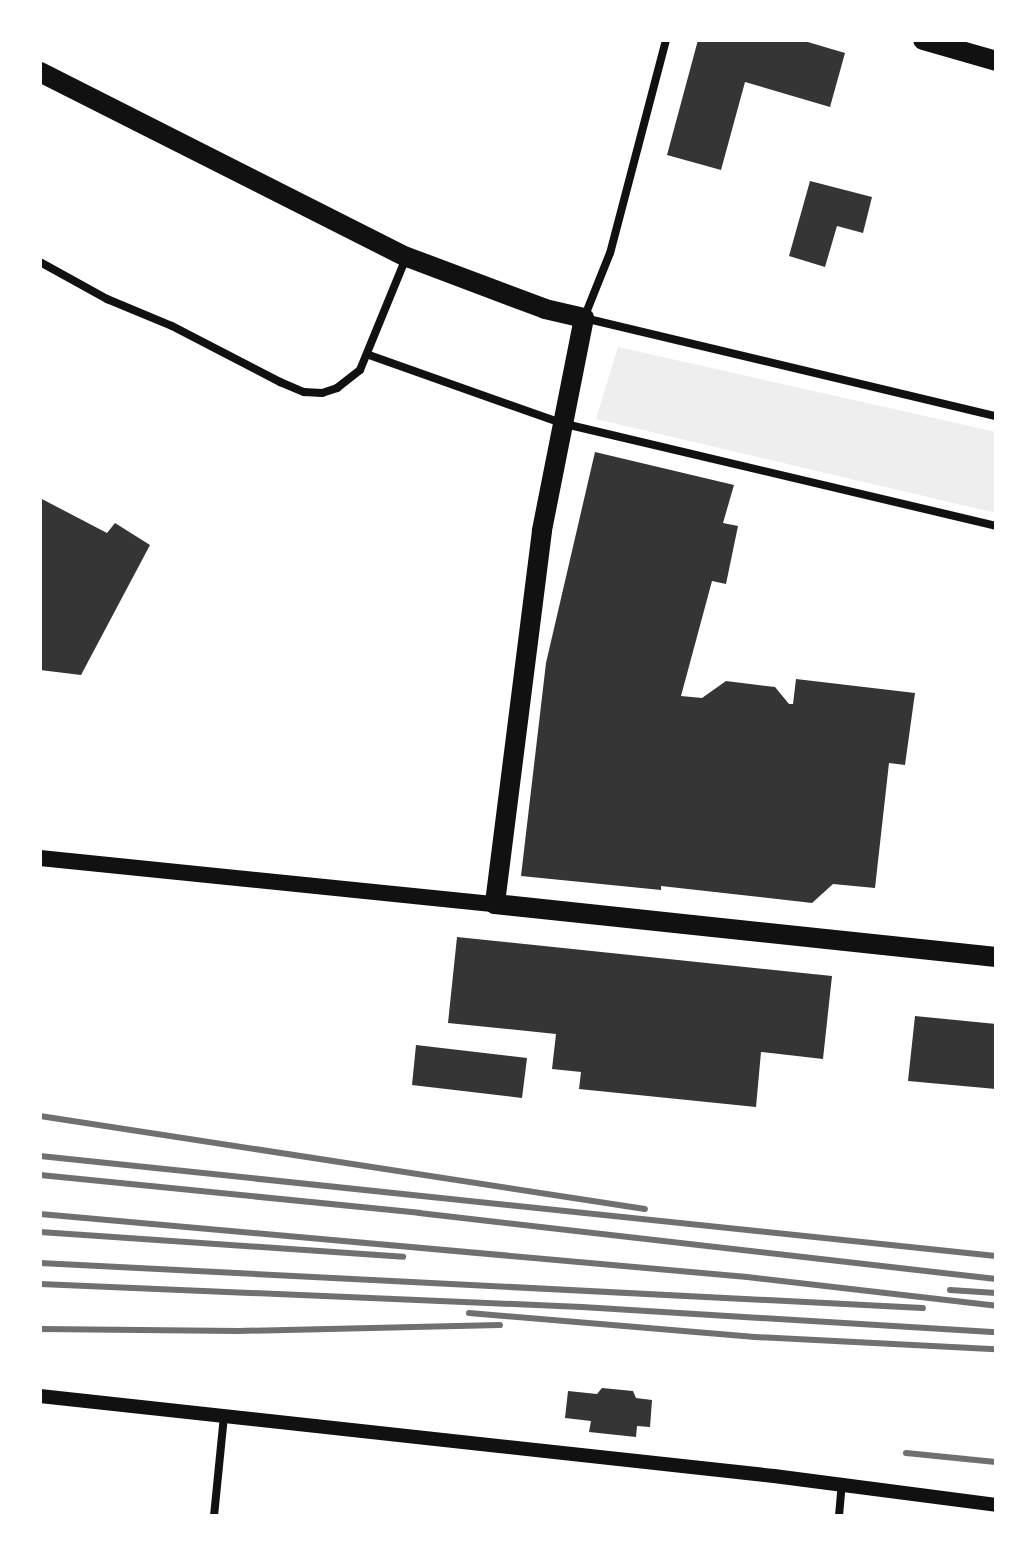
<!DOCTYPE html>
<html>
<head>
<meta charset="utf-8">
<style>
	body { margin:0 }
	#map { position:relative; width:1036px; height:1556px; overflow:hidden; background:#fff; font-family:Cabin,sans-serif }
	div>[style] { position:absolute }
	.green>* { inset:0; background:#eee }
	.building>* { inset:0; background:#353535 }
	.minor>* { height:8px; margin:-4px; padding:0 4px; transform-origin:4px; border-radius:4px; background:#111 }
	.tertiary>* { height:14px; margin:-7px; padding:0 7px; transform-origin:7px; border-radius:7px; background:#111 }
	.secondary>* { height:16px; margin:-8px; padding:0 8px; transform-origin:8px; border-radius:8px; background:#111 }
	.primary>* { height:20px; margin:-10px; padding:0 10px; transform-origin:10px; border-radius:10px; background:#111 }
	.rail>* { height:6px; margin:-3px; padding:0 3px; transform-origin:3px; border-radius:3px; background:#707070 }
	span { translate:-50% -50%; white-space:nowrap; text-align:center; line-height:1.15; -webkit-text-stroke:6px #fff; paint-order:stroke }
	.frame { position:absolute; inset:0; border:42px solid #fff; pointer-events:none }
</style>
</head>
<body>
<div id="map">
	<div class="green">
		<i style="clip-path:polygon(618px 347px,996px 432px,996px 513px,596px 419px)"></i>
	</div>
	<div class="building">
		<i style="clip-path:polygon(698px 40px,801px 40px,845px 53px,830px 107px,745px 82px,721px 170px,667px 155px)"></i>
		<i style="clip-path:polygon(810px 181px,872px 197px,863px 233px,837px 226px,825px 267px,789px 256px)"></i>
		<i style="clip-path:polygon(595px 452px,734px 485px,723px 523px,738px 526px,726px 584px,712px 581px,681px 696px,702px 698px,726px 681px,775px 687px,789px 704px,793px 704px,796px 679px,915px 693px,905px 765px,889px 763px,875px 888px,833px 884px,812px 903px,661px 886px,661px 890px,521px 876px,546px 663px)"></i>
		<i style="clip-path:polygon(40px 498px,107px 533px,115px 523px,150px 545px,81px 675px,40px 670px)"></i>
		<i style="clip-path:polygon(457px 937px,832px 976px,823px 1059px,761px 1052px,756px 1107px,579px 1089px,581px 1072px,552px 1069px,556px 1034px,448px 1023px)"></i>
		<i style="clip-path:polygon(915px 1016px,996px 1024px,996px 1089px,908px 1081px)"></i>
		<i style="clip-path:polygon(416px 1045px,527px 1058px,522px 1098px,412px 1085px)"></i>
		<i style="clip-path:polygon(602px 1388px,633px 1391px,636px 1398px,652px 1400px,650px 1427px,637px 1426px,636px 1437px,589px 1432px,591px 1421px,565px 1418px,568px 1391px,597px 1394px)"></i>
	</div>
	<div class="minor">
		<i style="left:666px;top:40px;width:220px;rotate:104.7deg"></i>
		<i style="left:610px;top:253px;width:70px;rotate:111.8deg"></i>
		<i style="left:584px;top:318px;width:423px;rotate:13.4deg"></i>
		<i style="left:40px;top:262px;width:77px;rotate:28.9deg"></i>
		<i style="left:107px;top:299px;width:70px;rotate:22.6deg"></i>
		<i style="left:172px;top:326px;width:122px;rotate:27.4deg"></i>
		<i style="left:280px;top:382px;width:26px;rotate:23deg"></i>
		<i style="left:304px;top:392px;width:18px;rotate:3deg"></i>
		<i style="left:322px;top:393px;width:16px;rotate:-18deg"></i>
		<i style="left:337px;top:388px;width:29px;rotate:-38deg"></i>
		<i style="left:360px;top:370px;width:121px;rotate:-67.7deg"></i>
		<i style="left:369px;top:355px;width:204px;rotate:19.5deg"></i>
		<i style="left:561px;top:423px;width:447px;rotate:13.3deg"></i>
		<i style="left:214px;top:1516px;width:101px;rotate:-84.3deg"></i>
		<i style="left:839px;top:1516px;width:32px;rotate:-85deg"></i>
	</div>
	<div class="tertiary">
		<i style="left:40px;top:1396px;width:738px;rotate:6.22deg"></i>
		<i style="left:774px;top:1476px;width:224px;rotate:7.4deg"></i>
	</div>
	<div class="secondary">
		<i style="left:40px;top:858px;width:457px;rotate:5.8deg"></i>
	</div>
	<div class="primary">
		<i style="left:923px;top:40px;width:76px;rotate:16deg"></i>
		<i style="left:40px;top:72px;width:411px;rotate:26.8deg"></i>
		<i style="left:407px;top:257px;width:147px;rotate:20.6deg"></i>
		<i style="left:545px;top:309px;width:40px;rotate:13deg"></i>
		<i style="left:584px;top:318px;width:217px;rotate:101.2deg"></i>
		<i style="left:542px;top:531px;width:376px;rotate:97.2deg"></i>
		<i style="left:495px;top:904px;width:504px;rotate:6.04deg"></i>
	</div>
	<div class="rail">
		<i style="left:40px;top:1116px;width:612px;rotate:8.74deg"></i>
		<i style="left:40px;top:1156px;width:961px;rotate:5.97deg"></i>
		<i style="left:40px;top:1175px;width:381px;rotate:5.7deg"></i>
		<i style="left:419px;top:1213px;width:581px;rotate:6.53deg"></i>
		<i style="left:40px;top:1214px;width:710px;rotate:5.09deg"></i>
		<i style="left:747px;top:1277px;width:251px;rotate:6.6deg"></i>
		<i style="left:40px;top:1232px;width:364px;rotate:3.9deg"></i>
		<i style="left:40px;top:1263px;width:884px;rotate:2.92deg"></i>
		<i style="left:40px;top:1284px;width:542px;rotate:2.43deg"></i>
		<i style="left:582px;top:1307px;width:415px;rotate:3.5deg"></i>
		<i style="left:950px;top:1290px;width:46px;rotate:3.7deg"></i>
		<i style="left:469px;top:1313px;width:287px;rotate:4.8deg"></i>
		<i style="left:755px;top:1337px;width:241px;rotate:2.9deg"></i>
		<i style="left:40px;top:1329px;width:199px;rotate:0.6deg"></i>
		<i style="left:239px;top:1331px;width:261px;rotate:-1.3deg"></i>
		<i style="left:906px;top:1453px;width:90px;rotate:5.7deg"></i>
	</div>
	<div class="frame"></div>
</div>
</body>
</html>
